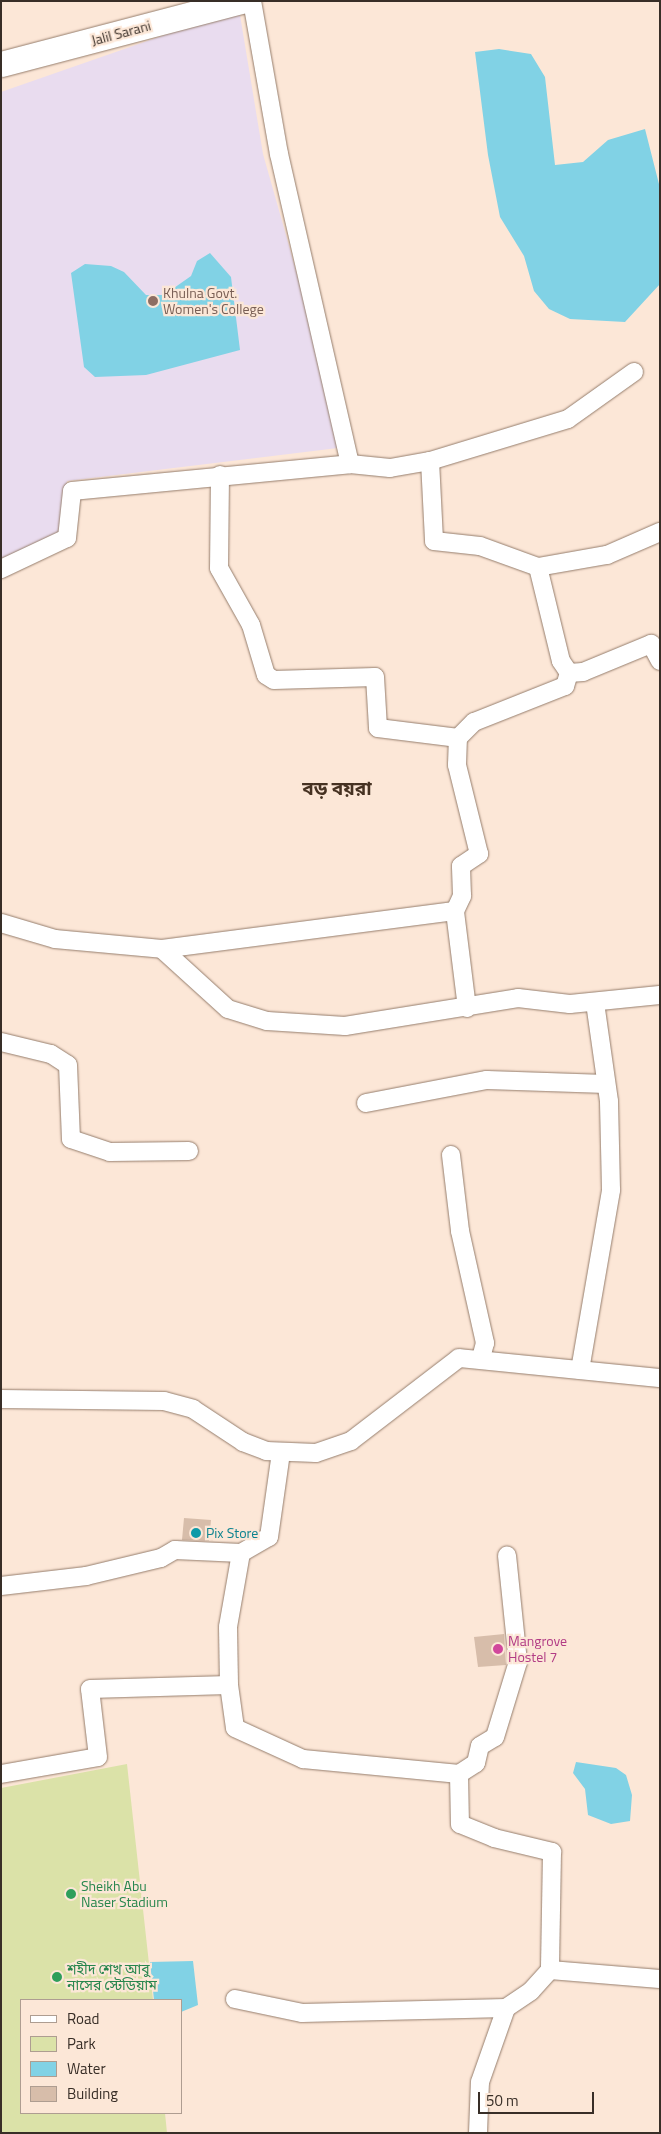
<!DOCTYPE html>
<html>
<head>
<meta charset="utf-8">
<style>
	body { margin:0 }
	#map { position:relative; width:661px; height:2134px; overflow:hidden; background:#fce7d7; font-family:"Titillium Web","Noto Sans Bengali",sans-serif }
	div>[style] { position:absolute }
	.education>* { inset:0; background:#e9dcef }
	.green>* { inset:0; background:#dbe2a8 }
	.water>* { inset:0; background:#81d2e5 }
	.building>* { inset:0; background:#d7bdaa }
	.roads { filter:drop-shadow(0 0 1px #957d6c) drop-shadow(0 0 1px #957d6c) }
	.street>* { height:18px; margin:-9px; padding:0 9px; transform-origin:9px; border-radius:9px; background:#fff }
	.secondary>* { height:25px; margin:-12.5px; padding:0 12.5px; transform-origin:12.5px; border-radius:12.5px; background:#fff }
	.dots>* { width:14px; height:14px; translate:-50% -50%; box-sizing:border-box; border:2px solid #fce7d7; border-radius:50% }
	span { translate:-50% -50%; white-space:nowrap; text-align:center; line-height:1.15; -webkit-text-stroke:4.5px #fce7d7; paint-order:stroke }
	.street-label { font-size:14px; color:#382e27 }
	.education-label { font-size:14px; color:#785e54 }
	.left { translate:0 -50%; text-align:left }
	.culture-label { font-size:14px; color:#0d838f }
	.hotel-label { font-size:14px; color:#b23c85 }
	.leisure-label { font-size:14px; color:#27864d }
	.district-label { font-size:19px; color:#463222; font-weight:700 }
	.frame { position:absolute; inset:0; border:2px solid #382e27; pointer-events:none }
	.legend { position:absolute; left:20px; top:1999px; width:162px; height:115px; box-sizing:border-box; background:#fce7d7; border:1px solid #ae9d91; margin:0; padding:6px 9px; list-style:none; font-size:15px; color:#382e27 }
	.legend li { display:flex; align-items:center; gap:10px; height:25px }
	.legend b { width:25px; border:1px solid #ae9d91 }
	.scale { position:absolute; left:478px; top:2092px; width:116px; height:22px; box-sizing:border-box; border:2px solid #382e27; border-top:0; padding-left:6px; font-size:15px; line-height:18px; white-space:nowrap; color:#382e27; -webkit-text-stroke:4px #fce7d7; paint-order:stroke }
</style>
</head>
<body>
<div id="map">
	<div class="education">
		<i style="clip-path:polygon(239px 9px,263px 154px,346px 447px,67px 481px,60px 534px,1px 562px,1px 92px)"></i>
	</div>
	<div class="green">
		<i style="clip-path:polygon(127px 1764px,153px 2000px,21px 2000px,21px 2113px,165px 2113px,167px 2133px,1px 2133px,1px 1788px)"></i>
	</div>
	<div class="water">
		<i style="clip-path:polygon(499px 49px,531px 54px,545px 77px,555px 165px,583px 162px,608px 140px,645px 129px,660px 188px,660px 284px,625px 322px,570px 319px,549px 309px,534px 291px,524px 256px,500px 217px,488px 155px,475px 52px)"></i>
		<i style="clip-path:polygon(210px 253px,231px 277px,240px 350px,146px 375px,95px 377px,84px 367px,71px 273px,85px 264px,111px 266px,124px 272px,146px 295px,164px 295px,191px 276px,197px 261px)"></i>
		<i style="clip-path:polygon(576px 1762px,616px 1768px,626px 1775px,632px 1795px,630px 1821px,611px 1824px,588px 1815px,585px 1789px,573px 1773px)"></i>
		<i style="clip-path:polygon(193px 1961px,198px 2005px,181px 2012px,181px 2000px,154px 2000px,150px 1962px)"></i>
	</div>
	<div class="building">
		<i style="clip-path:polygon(184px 1518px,211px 1520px,209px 1541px,182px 1540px)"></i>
		<i style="clip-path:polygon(504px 1634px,506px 1665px,478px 1667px,474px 1637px)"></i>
	</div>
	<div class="roads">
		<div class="street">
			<i style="left:252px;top:1px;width:155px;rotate:80deg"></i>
			<i style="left:279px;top:154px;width:318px;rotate:77.1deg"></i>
			<i style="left:430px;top:461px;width:144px;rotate:-16.9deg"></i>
			<i style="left:568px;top:419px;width:81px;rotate:-35.5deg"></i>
			<i style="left:220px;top:475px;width:93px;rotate:90.6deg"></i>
			<i style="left:219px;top:568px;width:65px;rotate:60.7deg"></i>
			<i style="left:251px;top:625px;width:52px;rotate:73.3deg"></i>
			<i style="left:266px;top:675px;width:9px;rotate:32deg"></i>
			<i style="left:274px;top:680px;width:101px;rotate:-1.7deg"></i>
			<i style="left:375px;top:677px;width:51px;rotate:86.6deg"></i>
			<i style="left:378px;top:728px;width:81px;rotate:7.1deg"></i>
			<i style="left:538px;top:567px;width:97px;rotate:76.3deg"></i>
			<i style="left:561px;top:661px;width:14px;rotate:56deg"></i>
			<i style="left:569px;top:673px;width:14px;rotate:-4deg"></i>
			<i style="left:583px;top:672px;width:74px;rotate:-22.4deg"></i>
			<i style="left:651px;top:644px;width:19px;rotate:62deg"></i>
			<i style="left:1px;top:569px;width:73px;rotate:-25.2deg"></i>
			<i style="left:67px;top:538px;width:47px;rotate:-83.9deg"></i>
			<i style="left:72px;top:491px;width:279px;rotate:-5.5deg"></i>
			<i style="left:350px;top:464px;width:40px;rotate:5.7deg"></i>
			<i style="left:390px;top:468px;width:41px;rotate:-9.9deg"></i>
			<i style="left:430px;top:461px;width:80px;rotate:87.1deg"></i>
			<i style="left:434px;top:541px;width:46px;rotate:6.2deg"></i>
			<i style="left:480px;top:546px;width:62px;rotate:19.9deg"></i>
			<i style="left:538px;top:567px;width:70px;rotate:-9.9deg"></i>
			<i style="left:607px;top:555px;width:58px;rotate:-23.5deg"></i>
			<i style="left:1px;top:923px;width:56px;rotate:16.5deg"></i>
			<i style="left:55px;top:939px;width:107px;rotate:5.3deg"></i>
			<i style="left:162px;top:949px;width:89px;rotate:42.3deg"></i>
			<i style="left:228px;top:1009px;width:41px;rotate:17.1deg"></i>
			<i style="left:267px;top:1021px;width:78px;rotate:3.7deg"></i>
			<i style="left:345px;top:1026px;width:175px;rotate:-9.2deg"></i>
			<i style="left:518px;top:998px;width:52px;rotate:6.6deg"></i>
			<i style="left:570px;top:1004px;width:90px;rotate:-5.7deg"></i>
			<i style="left:162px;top:949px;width:295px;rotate:-7.4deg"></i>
			<i style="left:467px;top:1008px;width:98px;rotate:-97.1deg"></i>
			<i style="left:455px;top:911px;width:17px;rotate:-65deg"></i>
			<i style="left:462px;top:896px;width:30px;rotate:-92deg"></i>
			<i style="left:461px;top:866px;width:22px;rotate:-34deg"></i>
			<i style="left:479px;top:854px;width:92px;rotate:-103.9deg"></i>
			<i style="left:457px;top:765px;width:27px;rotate:-88deg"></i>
			<i style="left:458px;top:738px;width:23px;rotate:-45deg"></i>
			<i style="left:474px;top:722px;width:98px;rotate:-21.6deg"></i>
			<i style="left:565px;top:686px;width:14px;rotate:-73deg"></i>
			<i style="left:1px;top:1042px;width:51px;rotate:13.5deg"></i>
			<i style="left:51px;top:1054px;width:20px;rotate:33deg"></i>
			<i style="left:68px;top:1065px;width:74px;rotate:87.7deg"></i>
			<i style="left:71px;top:1139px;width:41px;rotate:18.4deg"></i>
			<i style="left:110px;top:1152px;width:79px;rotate:-0.7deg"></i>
			<i style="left:366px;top:1103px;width:123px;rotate:-10.8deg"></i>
			<i style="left:487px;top:1080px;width:119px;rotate:1.9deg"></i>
			<i style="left:451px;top:1155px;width:77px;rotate:83.2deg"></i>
			<i style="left:460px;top:1231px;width:115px;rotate:77.4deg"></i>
			<i style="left:485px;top:1343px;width:16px;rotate:105deg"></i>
			<i style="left:580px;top:1370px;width:183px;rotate:-80.2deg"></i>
			<i style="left:611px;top:1190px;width:89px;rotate:-91.3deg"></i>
			<i style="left:609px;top:1101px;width:99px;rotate:-98.1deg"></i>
			<i style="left:1px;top:1399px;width:163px;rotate:0.7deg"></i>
			<i style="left:164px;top:1401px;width:30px;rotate:15deg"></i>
			<i style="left:193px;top:1409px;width:60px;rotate:33.4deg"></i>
			<i style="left:243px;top:1442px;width:25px;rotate:21deg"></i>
			<i style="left:266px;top:1451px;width:50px;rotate:2.3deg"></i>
			<i style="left:316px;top:1453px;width:37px;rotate:-19deg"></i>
			<i style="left:351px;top:1441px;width:136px;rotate:-37.5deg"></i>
			<i style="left:459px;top:1358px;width:202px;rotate:5.7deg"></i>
			<i style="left:241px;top:1553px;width:32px;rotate:-30deg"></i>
			<i style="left:269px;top:1537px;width:85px;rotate:-81.9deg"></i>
			<i style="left:1px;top:1586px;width:86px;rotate:-6.7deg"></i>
			<i style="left:86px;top:1576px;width:77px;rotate:-13.5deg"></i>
			<i style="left:161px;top:1558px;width:16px;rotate:-30deg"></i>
			<i style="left:175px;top:1550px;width:66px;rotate:2.6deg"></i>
			<i style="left:241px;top:1553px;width:75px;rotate:100deg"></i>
			<i style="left:228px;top:1627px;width:58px;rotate:89deg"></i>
			<i style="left:1px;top:1774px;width:98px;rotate:-9.9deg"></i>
			<i style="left:98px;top:1757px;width:68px;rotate:-96.7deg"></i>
			<i style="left:90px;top:1689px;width:139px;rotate:-1.6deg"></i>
			<i style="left:229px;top:1685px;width:43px;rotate:82.1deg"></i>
			<i style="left:235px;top:1728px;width:75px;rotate:24.5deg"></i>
			<i style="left:303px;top:1759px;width:157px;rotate:5.5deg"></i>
			<i style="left:459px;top:1774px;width:50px;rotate:88.9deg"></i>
			<i style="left:460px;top:1824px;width:37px;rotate:22deg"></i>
			<i style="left:494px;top:1838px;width:60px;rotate:13.6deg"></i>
			<i style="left:552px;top:1852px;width:118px;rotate:91deg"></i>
			<i style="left:550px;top:1970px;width:110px;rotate:4.7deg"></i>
			<i style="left:459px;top:1774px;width:20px;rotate:-33deg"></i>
			<i style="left:476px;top:1763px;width:17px;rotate:-77deg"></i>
			<i style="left:480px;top:1746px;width:17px;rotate:-31deg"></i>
			<i style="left:495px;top:1737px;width:78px;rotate:-73deg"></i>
			<i style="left:518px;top:1662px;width:107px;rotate:-95.9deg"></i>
			<i style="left:235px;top:1999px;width:68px;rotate:11.8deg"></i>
			<i style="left:302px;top:2013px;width:204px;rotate:-1.4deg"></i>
			<i style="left:506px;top:2008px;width:30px;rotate:-34deg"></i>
			<i style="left:531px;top:1991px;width:28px;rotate:-48deg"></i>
			<i style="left:478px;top:2133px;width:51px;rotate:-87.8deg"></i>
			<i style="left:480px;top:2082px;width:78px;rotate:-70.6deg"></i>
		</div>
		<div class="secondary">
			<i style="left:1px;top:64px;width:248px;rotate:-14.7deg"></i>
		</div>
	</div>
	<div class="dots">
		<i style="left:153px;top:301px;background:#8d6e63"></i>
		<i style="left:196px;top:1533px;background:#0f9aa8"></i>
		<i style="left:498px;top:1649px;background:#d1479c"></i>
		<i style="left:71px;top:1894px;background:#2e9e5b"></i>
		<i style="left:57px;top:1977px;background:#2e9e5b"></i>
	</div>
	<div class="street-label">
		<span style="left:121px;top:33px;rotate:-15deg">Jalil Sarani</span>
	</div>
	<div class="education-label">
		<span class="left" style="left:163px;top:301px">Khulna Govt.<br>Women's College</span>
	</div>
	<div class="culture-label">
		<span class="left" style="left:206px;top:1533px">Pix Store</span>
	</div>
	<div class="hotel-label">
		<span class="left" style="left:508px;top:1649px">Mangrove<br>Hostel 7</span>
	</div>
	<div class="leisure-label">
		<span class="left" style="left:81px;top:1894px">Sheikh Abu<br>Naser Stadium</span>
		<span class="left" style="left:67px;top:1977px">শহীদ শেখ আবু<br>নাসের স্টেডিয়াম</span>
	</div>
	<div class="district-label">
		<span style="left:337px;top:788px">বড় বয়রা</span>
	</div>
	<div class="frame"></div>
	<ul class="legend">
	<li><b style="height:6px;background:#fff"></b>Road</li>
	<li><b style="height:14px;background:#dbe2a8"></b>Park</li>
	<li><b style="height:14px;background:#81d2e5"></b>Water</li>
	<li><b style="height:14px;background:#d7bdaa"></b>Building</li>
	</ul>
	<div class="scale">50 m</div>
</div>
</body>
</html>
